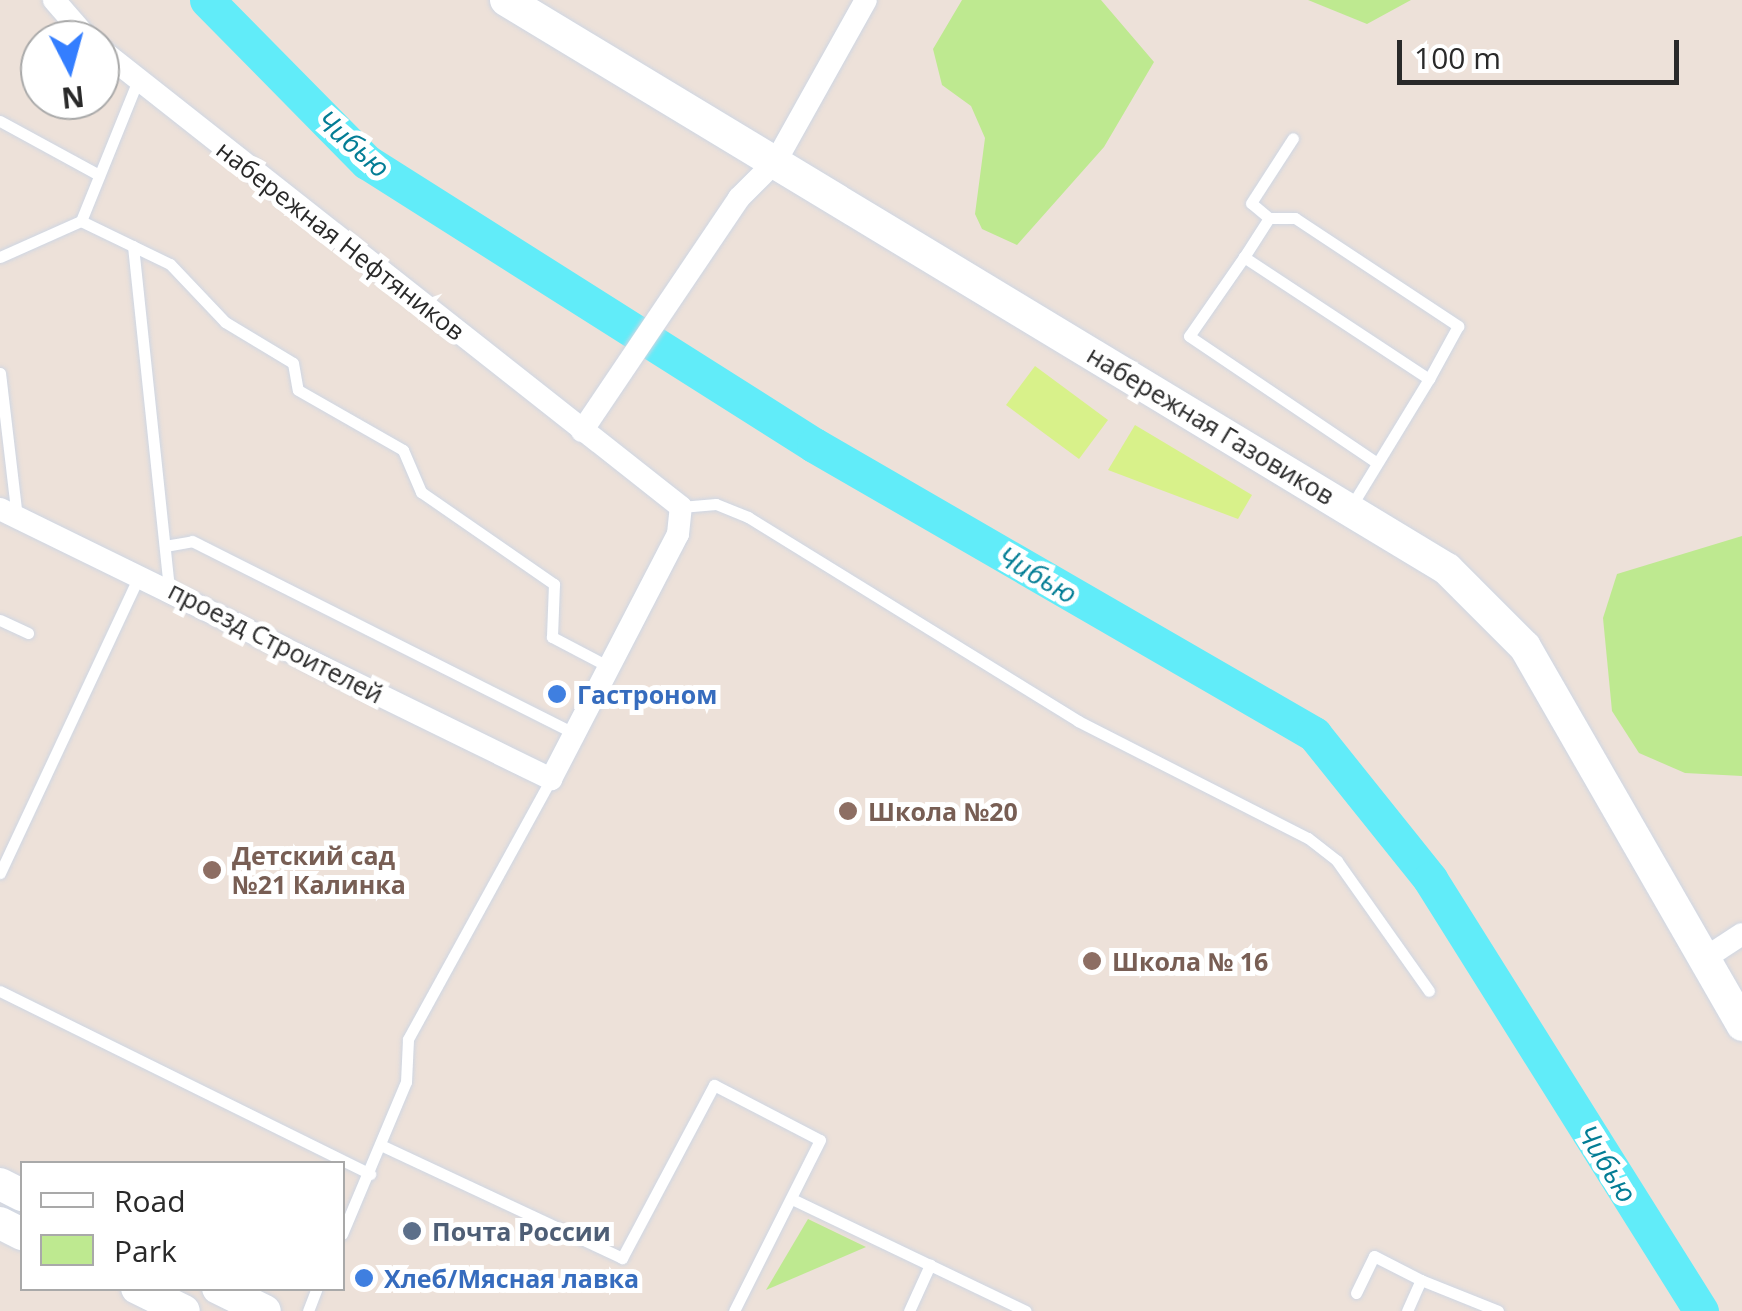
<!DOCTYPE html>
<html>
<head>
<meta charset="utf-8">
<style>
	body { margin:0 }
	#map { position:relative; width:1742px; height:1311px; overflow:hidden; background:#ede1d9; font-family:"Open Sans",sans-serif }
	div>[style] { position:absolute }
	.green>* { inset:0; background:#bee990 }
	.pitch>* { inset:0; background:#d8f18a }
	.river>* { height:35px; margin:-17.5px; padding:0 17.5px; transform-origin:17.5px; border-radius:17.5px; background:#61ecf9 }
	.roads { filter:drop-shadow(0 0 2px #ced6e3) drop-shadow(0 0 2px #ced6e3) }
	.service>* { height:11px; margin:-5.5px; padding:0 5.5px; transform-origin:5.5px; border-radius:5.5px; background:#fff }
	.minor>* { height:22px; margin:-11px; padding:0 11px; transform-origin:11px; border-radius:11px; background:#fff }
	.secondary>* { height:32px; margin:-16px; padding:0 16px; transform-origin:16px; border-radius:16px; background:#fff }
	.dots>* { width:28px; height:28px; translate:-50% -50%; box-sizing:border-box; border:5px solid #fff; border-radius:50% }
	span { translate:-50% -50%; white-space:nowrap; text-align:center; line-height:1.15; -webkit-text-stroke:10px #fff; paint-order:stroke }
	.street-label { font-size:25px; color:#292929 }
	.shop-label { font-size:25px; color:#366cbe; font-weight:700 }
	.left { translate:0 -50%; text-align:left }
	.education-label { font-size:25px; color:#785e54; font-weight:700 }
	.service-label { font-size:25px; color:#4e5e75; font-weight:700 }
	.water-label { font-size:28px; color:#037d95; font-style:italic }
	.legend { position:absolute; left:20px; top:1161px; width:325px; height:130px; box-sizing:border-box; background:#fff; border:2px solid #a9a9a9; margin:0; padding:12px 18px; list-style:none; font-size:30px; color:#292929 }
	.legend li { display:flex; align-items:center; gap:20px; height:50px }
	.legend b { width:50px; border:2px solid #a9a9a9 }
	.north { position:absolute; left:20px; top:20px; width:100px; height:100px; box-sizing:border-box; background:#fff; border:2px solid #a9a9a9; border-radius:50%; rotate:174deg; font-size:28px; font-weight:700; line-height:40px; text-align:center; color:#292929 }
	.north::after { content:''; display:block; margin:auto; width:35px; height:45px; background:#347eff; clip-path:polygon(50% 0,100% 100%,50% 72%,0 100%) }
	.scale { position:absolute; left:1397px; top:40px; width:282px; height:45px; box-sizing:border-box; border:5px solid #292929; border-top:0; padding-left:12px; font-size:30px; line-height:35px; white-space:nowrap; color:#292929; -webkit-text-stroke:8px #fff; paint-order:stroke }
</style>
</head>
<body>
<div id="map">
	<div class="green">
		<i style="clip-path:polygon(962px 0,1101px 0,1154px 62px,1104px 147px,1017px 245px,982px 229px,975px 214px,985px 138px,971px 106px,942px 85px,933px 49px)"></i>
		<i style="clip-path:polygon(1308px 0,1411px 0,1367px 24px)"></i>
		<i style="clip-path:polygon(1742px 536px,1742px 776px,1685px 773px,1639px 753px,1612px 711px,1603px 618px,1617px 574px)"></i>
		<i style="clip-path:polygon(808px 1219px,866px 1247px,766px 1290px)"></i>
	</div>
	<div class="pitch">
		<i style="clip-path:polygon(1035px 366px,1108px 420px,1079px 459px,1006px 405px)"></i>
		<i style="clip-path:polygon(1135px 425px,1252px 495px,1238px 519px,1108px 470px)"></i>
	</div>
	<div class="river">
		<i style="left:207px;top:0;width:228px;rotate:45.4deg"></i>
		<i style="left:367px;top:162px;width:529px;rotate:32.34deg"></i>
		<i style="left:814px;top:445px;width:578px;rotate:30.03deg"></i>
		<i style="left:1314px;top:734px;width:186px;rotate:51.3deg"></i>
		<i style="left:1430px;top:879px;width:510px;rotate:57.9deg"></i>
	</div>
	<div class="roads">
		<div class="service">
			<i style="left:138px;top:80px;width:152px;rotate:112deg"></i>
			<i style="left:81px;top:221px;width:99px;rotate:25.8deg"></i>
			<i style="left:170px;top:264px;width:80px;rotate:46.5deg"></i>
			<i style="left:225px;top:322px;width:79px;rotate:31.1deg"></i>
			<i style="left:293px;top:363px;width:27px;rotate:80deg"></i>
			<i style="left:298px;top:390px;width:121px;rotate:29.7deg"></i>
			<i style="left:403px;top:450px;width:46px;rotate:66.8deg"></i>
			<i style="left:421px;top:492px;width:162px;rotate:34.7deg"></i>
			<i style="left:554px;top:584px;width:53px;rotate:92.2deg"></i>
			<i style="left:552px;top:637px;width:67px;rotate:27.7deg"></i>
			<i style="left:0;top:121px;width:113px;rotate:28.6deg"></i>
			<i style="left:1269px;top:218px;width:26px"></i>
			<i style="left:1295px;top:218px;width:196px;rotate:33.5deg"></i>
			<i style="left:1458px;top:326px;width:60px;rotate:118.7deg"></i>
			<i style="left:133px;top:246px;width:344px;rotate:84deg"></i>
			<i style="left:0;top:257px;width:89px;rotate:-24deg"></i>
			<i style="left:1244px;top:257px;width:46px;rotate:-57.3deg"></i>
			<i style="left:1269px;top:218px;width:23px;rotate:-140deg"></i>
			<i style="left:1251px;top:203px;width:77px;rotate:-57.1deg"></i>
			<i style="left:0;top:373px;width:145px;rotate:83.3deg"></i>
			<i style="left:1352px;top:505px;width:148px;rotate:-58.6deg"></i>
			<i style="left:1429px;top:379px;width:222px;rotate:-146.6deg"></i>
			<i style="left:1244px;top:257px;width:96px;rotate:124.8deg"></i>
			<i style="left:1189px;top:336px;width:223px;rotate:34deg"></i>
			<i style="left:681px;top:507px;width:35px;rotate:-5deg"></i>
			<i style="left:716px;top:504px;width:35px;rotate:22deg"></i>
			<i style="left:748px;top:517px;width:388px;rotate:31.7deg"></i>
			<i style="left:1078px;top:721px;width:258px;rotate:27deg"></i>
			<i style="left:1308px;top:838px;width:37px;rotate:38deg"></i>
			<i style="left:1337px;top:861px;width:159px;rotate:54.7deg"></i>
			<i style="left:165px;top:546px;width:27px;rotate:-10deg"></i>
			<i style="left:192px;top:541px;width:432px;rotate:26.7deg"></i>
			<i style="left:0;top:620px;width:31px;rotate:25deg"></i>
			<i style="left:0;top:873px;width:330px;rotate:-64.9deg"></i>
			<i style="left:0;top:991px;width:413px;rotate:26.3deg"></i>
			<i style="left:383px;top:1146px;width:264px;rotate:25.1deg"></i>
			<i style="left:622px;top:1258px;width:196px;rotate:-62deg"></i>
			<i style="left:714px;top:1085px;width:119px;rotate:27.4deg"></i>
			<i style="left:820px;top:1140px;width:191px;rotate:116.7deg"></i>
			<i style="left:792px;top:1199px;width:259px;rotate:25.6deg"></i>
			<i style="left:342px;top:1234px;width:165px;rotate:-67.2deg"></i>
			<i style="left:406px;top:1082px;width:43px;rotate:-87.3deg"></i>
			<i style="left:408px;top:1039px;width:297px;rotate:-61.2deg"></i>
			<i style="left:1356px;top:1293px;width:41px;rotate:-64.1deg"></i>
			<i style="left:1374px;top:1256px;width:53px;rotate:27.1deg"></i>
			<i style="left:308px;top:1311px;width:25px;rotate:-69deg"></i>
			<i style="left:909px;top:1311px;width:51px;rotate:-65.5deg"></i>
			<i style="left:1407px;top:1311px;width:34px;rotate:-66deg"></i>
			<i style="left:1421px;top:1280px;width:83px;rotate:21.9deg"></i>
		</div>
		<div class="minor">
			<i style="left:54px;top:0;width:53px;rotate:48.8deg"></i>
			<i style="left:582px;top:431px;width:281px;rotate:-56deg"></i>
			<i style="left:739px;top:198px;width:52px;rotate:-45deg"></i>
			<i style="left:776px;top:161px;width:184px;rotate:-60.8deg"></i>
			<i style="left:0;top:509px;width:614px;rotate:26.11deg"></i>
			<i style="left:551px;top:779px;width:276px;rotate:-62.6deg"></i>
			<i style="left:678px;top:534px;width:27px;rotate:-84deg"></i>
			<i style="left:681px;top:507px;width:740px;rotate:-141.75deg"></i>
			<i style="left:1704px;top:959px;width:45px;rotate:-33.3deg"></i>
		</div>
		<div class="secondary">
			<i style="left:506px;top:0;width:1100px;rotate:31.16deg"></i>
			<i style="left:1447px;top:569px;width:110px;rotate:45deg"></i>
			<i style="left:1525px;top:647px;width:436px;rotate:60.1deg"></i>
			<i style="left:0;top:1184px;width:25px;rotate:27deg"></i>
			<i style="left:0;top:1223px;width:25px;rotate:27deg"></i>
			<i style="left:137px;top:1288px;width:52px;rotate:26.1deg"></i>
			<i style="left:218px;top:1288px;width:52px;rotate:26.1deg"></i>
		</div>
	</div>
	<div class="dots">
		<i style="left:557px;top:694px;background:#3f7fe0"></i>
		<i style="left:848px;top:811px;background:#8d6e63"></i>
		<i style="left:212px;top:870px;background:#8d6e63"></i>
		<i style="left:1092px;top:961px;background:#8d6e63"></i>
		<i style="left:412px;top:1231px;background:#5c6f8a"></i>
		<i style="left:364px;top:1278px;background:#3f7fe0"></i>
	</div>
	<div class="street-label">
		<span style="left:341px;top:240px;rotate:38deg">набережная Нефтяников</span>
		<span style="left:1211px;top:425px;rotate:31deg">набережная Газовиков</span>
		<span style="left:276px;top:642px;rotate:27deg">проезд Строителей</span>
	</div>
	<div class="shop-label">
		<span class="left" style="left:577px;top:694px">Гастроном</span>
		<span class="left" style="left:384px;top:1278px">Хлеб/Мясная лавка</span>
	</div>
	<div class="education-label">
		<span class="left" style="left:868px;top:811px">Школа №20</span>
		<span class="left" style="left:232px;top:870px">Детский сад<br>№21 Калинка</span>
		<span class="left" style="left:1112px;top:961px">Школа № 16</span>
	</div>
	<div class="service-label">
		<span class="left" style="left:432px;top:1231px">Почта России</span>
	</div>
	<div class="water-label">
		<span style="left:354px;top:143px;rotate:41deg">Чибью</span>
		<span style="left:1038px;top:574px;rotate:30deg">Чибью</span>
		<span style="left:1608px;top:1163px;rotate:58deg">Чибью</span>
	</div>
	<ul class="legend">
	<li><b style="height:12px;background:#fff"></b>Road</li>
	<li><b style="height:28px;background:#bee990"></b>Park</li>
	</ul>
	<div class="north">N</div>
	<div class="scale">100 m</div>
</div>
</body>
</html>
